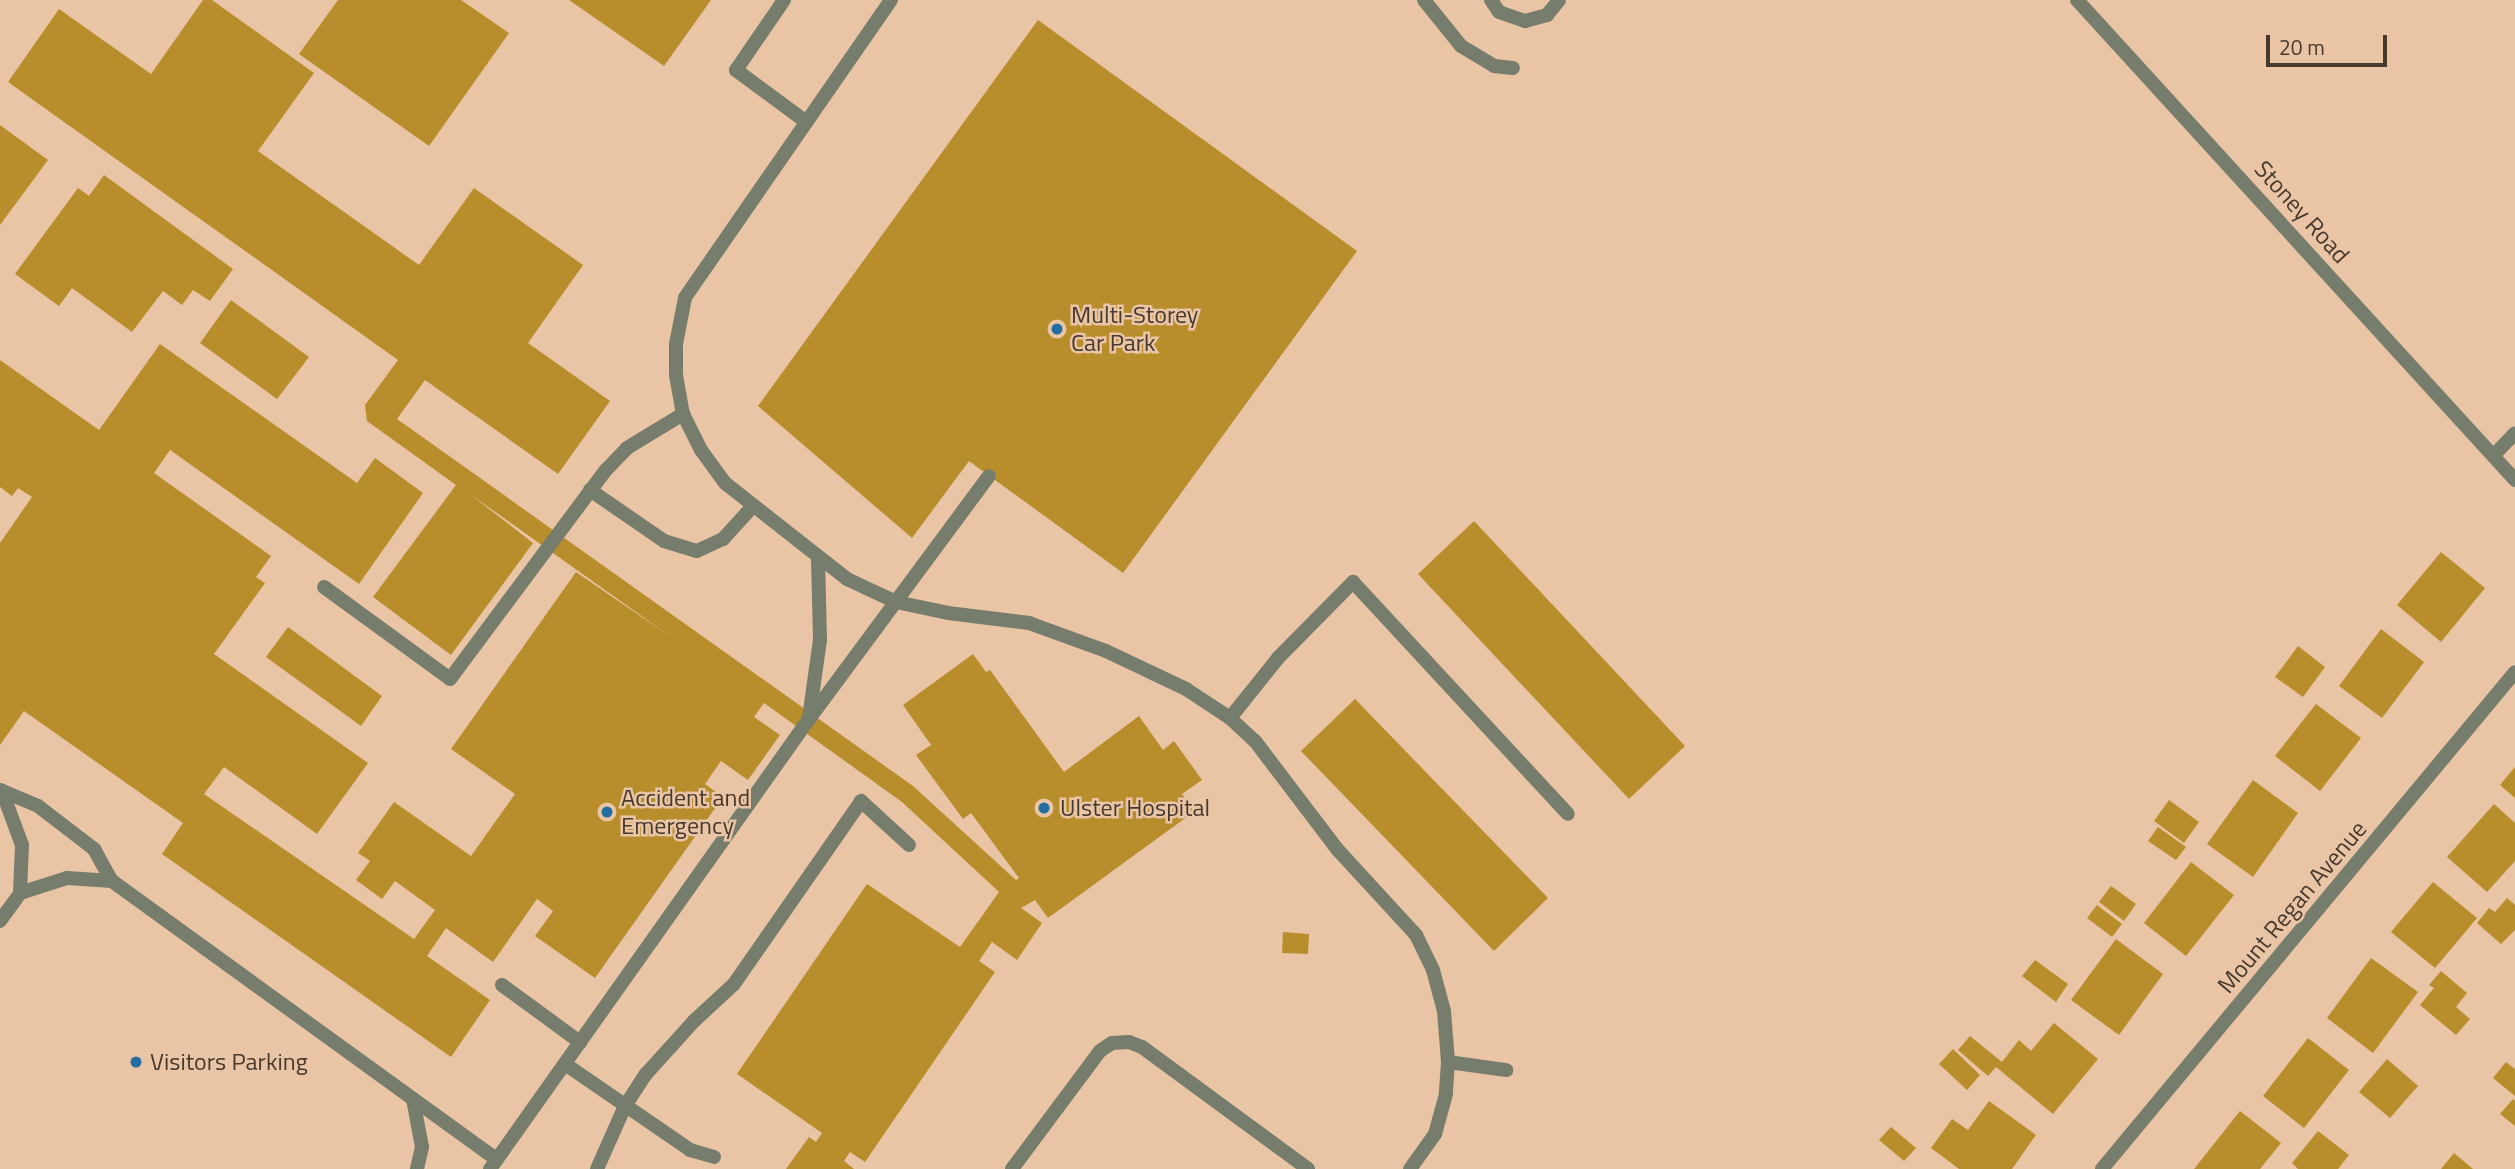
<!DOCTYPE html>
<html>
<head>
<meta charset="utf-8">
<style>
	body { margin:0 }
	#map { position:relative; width:2515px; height:1169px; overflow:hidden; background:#e9c5a6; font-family:"Titillium Web",sans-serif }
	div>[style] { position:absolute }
	.building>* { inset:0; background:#b88d2c }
	.lane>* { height:14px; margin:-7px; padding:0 7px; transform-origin:7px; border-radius:7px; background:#777d6c }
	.street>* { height:14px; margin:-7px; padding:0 7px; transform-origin:7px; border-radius:7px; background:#777d6c }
	.dots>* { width:19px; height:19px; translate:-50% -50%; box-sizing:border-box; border:4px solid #e9c5a6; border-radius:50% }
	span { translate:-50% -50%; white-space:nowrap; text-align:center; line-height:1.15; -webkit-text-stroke:5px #e9c5a6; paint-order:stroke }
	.street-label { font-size:24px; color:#47392c }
	.poi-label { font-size:24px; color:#47392c }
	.left { translate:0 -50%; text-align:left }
	.scale { position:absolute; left:2266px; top:35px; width:121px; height:32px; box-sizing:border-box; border:4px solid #47392c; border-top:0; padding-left:9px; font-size:21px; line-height:24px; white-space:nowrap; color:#47392c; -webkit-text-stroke:5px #e9c5a6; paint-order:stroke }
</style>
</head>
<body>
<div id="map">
	<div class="building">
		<i style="clip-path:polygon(203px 0,212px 0,314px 73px,258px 151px,419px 265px,474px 188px,583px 265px,528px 343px,610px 401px,558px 474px,425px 380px,397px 419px,913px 786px,1016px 880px,1019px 878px,971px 813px,963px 819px,916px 755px,931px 745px,903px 705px,973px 654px,986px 672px,990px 670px,1064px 772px,1139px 716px,1163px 750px,1174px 741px,1202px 780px,1182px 794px,1195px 811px,1048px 918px,1035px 900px,1021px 908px,1042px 923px,1017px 960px,992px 942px,979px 961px,995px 972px,865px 1162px,850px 1152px,844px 1161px,854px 1169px,786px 1169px,809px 1137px,816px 1142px,822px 1133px,737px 1074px,867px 884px,960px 947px,999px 892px,902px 802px,764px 703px,754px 717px,780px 735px,748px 780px,721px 761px,705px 784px,723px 797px,595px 978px,535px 936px,553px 911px,537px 899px,493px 962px,446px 928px,427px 956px,490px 1000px,451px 1057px,162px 854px,183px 823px,24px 711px,0 745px,0 543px,32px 497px,18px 488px,12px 496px,0 487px,0 360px,99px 430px,160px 344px,357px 483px,375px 458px,423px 493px,359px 584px,170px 450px,154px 473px,271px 556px,256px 577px,265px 583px,214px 654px,368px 763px,317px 834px,224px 767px,204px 794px,414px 939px,435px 910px,395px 881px,382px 899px,356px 880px,370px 861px,358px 853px,394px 802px,471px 856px,515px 794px,451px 749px,576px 572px,671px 637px,470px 494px,533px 543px,451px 655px,373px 597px,456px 485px,367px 421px,365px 405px,398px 360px,8px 82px,59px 9px,151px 74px)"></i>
		<i style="clip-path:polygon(338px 0,461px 0,509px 33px,429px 146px,299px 54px)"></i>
		<i style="clip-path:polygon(569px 0,711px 0,664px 66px)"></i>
		<i style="clip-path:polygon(1038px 20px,1357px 251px,1123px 573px,969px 461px,912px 538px,758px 406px)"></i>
		<i style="clip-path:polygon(0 125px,48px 160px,0 225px)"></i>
		<i style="clip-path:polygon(104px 175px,233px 269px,210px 301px,193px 290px,182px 305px,163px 291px,132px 332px,72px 288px,59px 306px,15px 274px,78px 188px,89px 196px)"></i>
		<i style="clip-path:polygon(231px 300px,309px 357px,277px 399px,200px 343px)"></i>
		<i style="clip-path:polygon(1474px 521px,1685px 746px,1629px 799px,1418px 574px)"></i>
		<i style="clip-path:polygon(2441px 552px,2485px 588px,2441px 642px,2397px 605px)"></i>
		<i style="clip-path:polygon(288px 627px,382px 696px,361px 726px,266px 657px)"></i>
		<i style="clip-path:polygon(2381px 629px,2424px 662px,2382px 718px,2339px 686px)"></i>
		<i style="clip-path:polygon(2298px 646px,2325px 667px,2303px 697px,2275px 677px)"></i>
		<i style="clip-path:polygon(1355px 699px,1548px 898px,1494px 951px,1301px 751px)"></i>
		<i style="clip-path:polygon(2316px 704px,2361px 738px,2320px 791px,2275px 756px)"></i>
		<i style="clip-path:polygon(2515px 767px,2515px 798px,2500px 785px)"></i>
		<i style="clip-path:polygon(2253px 780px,2298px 813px,2253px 877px,2207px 844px)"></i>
		<i style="clip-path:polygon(2169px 800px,2199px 822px,2184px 843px,2154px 821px)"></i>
		<i style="clip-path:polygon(2494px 804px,2515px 823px,2515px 861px,2487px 892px,2447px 857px)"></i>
		<i style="clip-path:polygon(2158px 827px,2186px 847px,2176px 860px,2148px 841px)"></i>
		<i style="clip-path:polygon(2191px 862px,2234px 895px,2186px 956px,2144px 923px)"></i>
		<i style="clip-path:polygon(2433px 882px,2477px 918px,2435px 968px,2391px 932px)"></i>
		<i style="clip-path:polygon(2111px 886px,2136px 904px,2124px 921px,2099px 902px)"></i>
		<i style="clip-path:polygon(2507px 898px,2515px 905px,2515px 930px,2501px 944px,2477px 923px,2489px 908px,2495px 912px)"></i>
		<i style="clip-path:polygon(2097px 905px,2122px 924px,2112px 937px,2087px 918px)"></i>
		<i style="clip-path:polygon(1283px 932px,1309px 934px,1308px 954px,1282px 953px)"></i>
		<i style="clip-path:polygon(2116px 939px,2163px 974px,2119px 1035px,2071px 1000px)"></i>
		<i style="clip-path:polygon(2371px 958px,2418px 992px,2373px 1053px,2327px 1018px)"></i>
		<i style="clip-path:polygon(2035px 960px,2068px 984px,2056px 1002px,2022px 976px)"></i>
		<i style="clip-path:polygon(2441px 971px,2467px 993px,2456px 1007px,2470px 1019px,2456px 1035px,2420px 1005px,2434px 988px,2429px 985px)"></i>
		<i style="clip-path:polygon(2054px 1023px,2098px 1059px,2053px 1114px,1996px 1067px,1988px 1076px,1958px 1050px,1970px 1036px,2002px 1062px,2019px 1040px,2031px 1051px)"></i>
		<i style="clip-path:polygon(2308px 1038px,2349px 1070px,2304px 1128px,2263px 1096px)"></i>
		<i style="clip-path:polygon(1953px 1049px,1980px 1075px,1967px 1090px,1939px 1064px)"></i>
		<i style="clip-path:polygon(2387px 1059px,2418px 1086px,2390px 1118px,2359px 1092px)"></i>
		<i style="clip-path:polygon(2506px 1062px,2515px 1069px,2515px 1096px,2493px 1078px)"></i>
		<i style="clip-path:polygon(2513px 1099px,2515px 1101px,2515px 1126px,2500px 1114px)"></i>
		<i style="clip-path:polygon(1989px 1101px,2036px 1135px,2012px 1169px,1959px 1169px,1931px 1148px,1952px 1119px,1968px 1130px)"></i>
		<i style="clip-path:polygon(2240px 1111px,2281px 1143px,2260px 1169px,2194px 1169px)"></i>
		<i style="clip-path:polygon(1891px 1127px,1916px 1148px,1904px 1161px,1879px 1140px)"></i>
		<i style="clip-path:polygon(2318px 1131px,2349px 1155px,2338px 1169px,2298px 1169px,2292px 1163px)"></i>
		<i style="clip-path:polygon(2454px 1153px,2473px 1169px,2441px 1169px)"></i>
	</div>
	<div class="lane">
		<i style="left:784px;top:0;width:85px;rotate:124.4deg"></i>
		<i style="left:736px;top:70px;width:86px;rotate:36.5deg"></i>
		<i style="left:891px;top:0;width:362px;rotate:124.7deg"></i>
		<i style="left:685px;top:298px;width:47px;rotate:101.1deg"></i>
		<i style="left:676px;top:344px;width:31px;rotate:90deg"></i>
		<i style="left:676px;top:375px;width:40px;rotate:80deg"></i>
		<i style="left:683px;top:414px;width:40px;rotate:63.4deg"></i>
		<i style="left:701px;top:450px;width:41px;rotate:54deg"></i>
		<i style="left:725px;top:483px;width:155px;rotate:38.2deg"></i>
		<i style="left:847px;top:579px;width:54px;rotate:25.1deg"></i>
		<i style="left:896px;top:602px;width:53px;rotate:11.9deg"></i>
		<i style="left:948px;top:613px;width:82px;rotate:7deg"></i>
		<i style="left:1029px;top:623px;width:82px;rotate:20deg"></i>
		<i style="left:1106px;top:651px;width:89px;rotate:25.4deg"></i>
		<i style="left:1186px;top:689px;width:53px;rotate:33.4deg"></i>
		<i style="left:1230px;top:718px;width:34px;rotate:43deg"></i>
		<i style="left:1255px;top:741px;width:136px;rotate:52.8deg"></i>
		<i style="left:1337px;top:849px;width:117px;rotate:47.4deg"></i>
		<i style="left:1416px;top:935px;width:39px;rotate:64deg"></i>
		<i style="left:1433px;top:970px;width:42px;rotate:75deg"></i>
		<i style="left:1444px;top:1011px;width:51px;rotate:85.5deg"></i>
		<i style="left:1448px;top:1062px;width:32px;rotate:94deg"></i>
		<i style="left:1446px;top:1094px;width:41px;rotate:105.4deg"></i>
		<i style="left:1435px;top:1134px;width:43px;rotate:125.5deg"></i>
		<i style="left:1424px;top:0;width:59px;rotate:51.2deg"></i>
		<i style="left:1461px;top:46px;width:39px;rotate:31deg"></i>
		<i style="left:1494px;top:66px;width:19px;rotate:6deg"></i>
		<i style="left:1491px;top:0;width:14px;rotate:56deg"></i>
		<i style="left:1499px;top:12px;width:28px;rotate:19deg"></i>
		<i style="left:1525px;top:21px;width:23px;rotate:-15deg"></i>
		<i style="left:1547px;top:15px;width:19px;rotate:-51deg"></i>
		<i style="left:590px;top:490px;width:90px;rotate:34.6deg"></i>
		<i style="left:664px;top:541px;width:34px;rotate:17deg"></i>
		<i style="left:697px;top:551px;width:29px;rotate:-25deg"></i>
		<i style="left:723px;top:539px;width:45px;rotate:-47.7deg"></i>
		<i style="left:324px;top:587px;width:156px;rotate:36.1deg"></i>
		<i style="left:450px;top:679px;width:261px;rotate:-53.3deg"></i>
		<i style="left:606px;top:470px;width:30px;rotate:-46deg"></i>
		<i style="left:627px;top:448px;width:66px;rotate:-31.3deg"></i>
		<i style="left:809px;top:718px;width:79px;rotate:-82deg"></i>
		<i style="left:820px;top:640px;width:82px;rotate:-91.4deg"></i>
		<i style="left:1230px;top:718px;width:77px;rotate:-51.3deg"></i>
		<i style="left:1278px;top:658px;width:107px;rotate:-45.4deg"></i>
		<i style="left:1353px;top:582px;width:316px;rotate:47.2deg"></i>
		<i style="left:0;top:790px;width:41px;rotate:22.8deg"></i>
		<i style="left:38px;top:806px;width:71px;rotate:37.5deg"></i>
		<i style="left:94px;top:849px;width:37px;rotate:61deg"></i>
		<i style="left:112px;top:881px;width:475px;rotate:35.9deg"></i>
		<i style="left:20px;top:893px;width:49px;rotate:-17.7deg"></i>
		<i style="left:67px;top:878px;width:45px;rotate:3.8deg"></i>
		<i style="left:0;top:921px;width:34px;rotate:-54deg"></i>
		<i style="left:20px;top:893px;width:48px;rotate:-87.6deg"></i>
		<i style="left:22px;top:845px;width:58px;rotate:-110.3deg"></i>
		<i style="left:502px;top:985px;width:97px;rotate:36.2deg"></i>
		<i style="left:1448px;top:1062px;width:59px;rotate:7.9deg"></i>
		<i style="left:565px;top:1064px;width:152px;rotate:34.5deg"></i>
		<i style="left:690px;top:1150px;width:25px;rotate:16deg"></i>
		<i style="left:413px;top:1099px;width:49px;rotate:79.4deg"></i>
		<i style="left:422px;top:1147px;width:23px;rotate:103deg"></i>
		<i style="left:490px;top:1169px;width:552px;rotate:-54.67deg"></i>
		<i style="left:809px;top:719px;width:302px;rotate:-53.5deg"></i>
		<i style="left:597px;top:1169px;width:69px;rotate:-66deg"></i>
		<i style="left:625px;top:1106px;width:38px;rotate:-57deg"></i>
		<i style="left:646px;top:1074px;width:72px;rotate:-47.8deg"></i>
		<i style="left:694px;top:1021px;width:54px;rotate:-42.8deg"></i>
		<i style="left:734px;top:984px;width:223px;rotate:-55.2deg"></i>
		<i style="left:861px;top:801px;width:65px;rotate:42.5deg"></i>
		<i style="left:1012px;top:1169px;width:147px;rotate:-53.3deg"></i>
		<i style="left:1100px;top:1051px;width:14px;rotate:-34deg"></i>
		<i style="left:1112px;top:1043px;width:17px;rotate:-3deg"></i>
		<i style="left:1129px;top:1042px;width:14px;rotate:21deg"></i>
		<i style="left:1142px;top:1047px;width:206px;rotate:36.3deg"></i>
	</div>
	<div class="street">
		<i style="left:2077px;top:0;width:650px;rotate:47.62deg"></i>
		<i style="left:2494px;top:455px;width:30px;rotate:-46deg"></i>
		<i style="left:2102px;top:1169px;width:646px;rotate:-50.27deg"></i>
	</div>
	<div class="dots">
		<i style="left:1057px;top:329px;background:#226ea1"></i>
		<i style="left:1044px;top:808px;background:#226ea1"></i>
		<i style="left:607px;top:812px;background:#226ea1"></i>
		<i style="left:136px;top:1062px;background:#226ea1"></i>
	</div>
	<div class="street-label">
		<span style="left:2302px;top:212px;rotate:48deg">Stoney Road</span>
		<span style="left:2292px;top:907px;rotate:-50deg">Mount Regan Avenue</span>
	</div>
	<div class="poi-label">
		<span class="left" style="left:1071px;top:329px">Multi-Storey<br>Car Park</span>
		<span class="left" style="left:621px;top:812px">Accident and<br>Emergency</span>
		<span class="left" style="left:1060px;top:808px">Ulster Hospital</span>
		<span class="left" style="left:150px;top:1062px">Visitors Parking</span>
	</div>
	<div class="scale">20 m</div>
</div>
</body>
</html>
